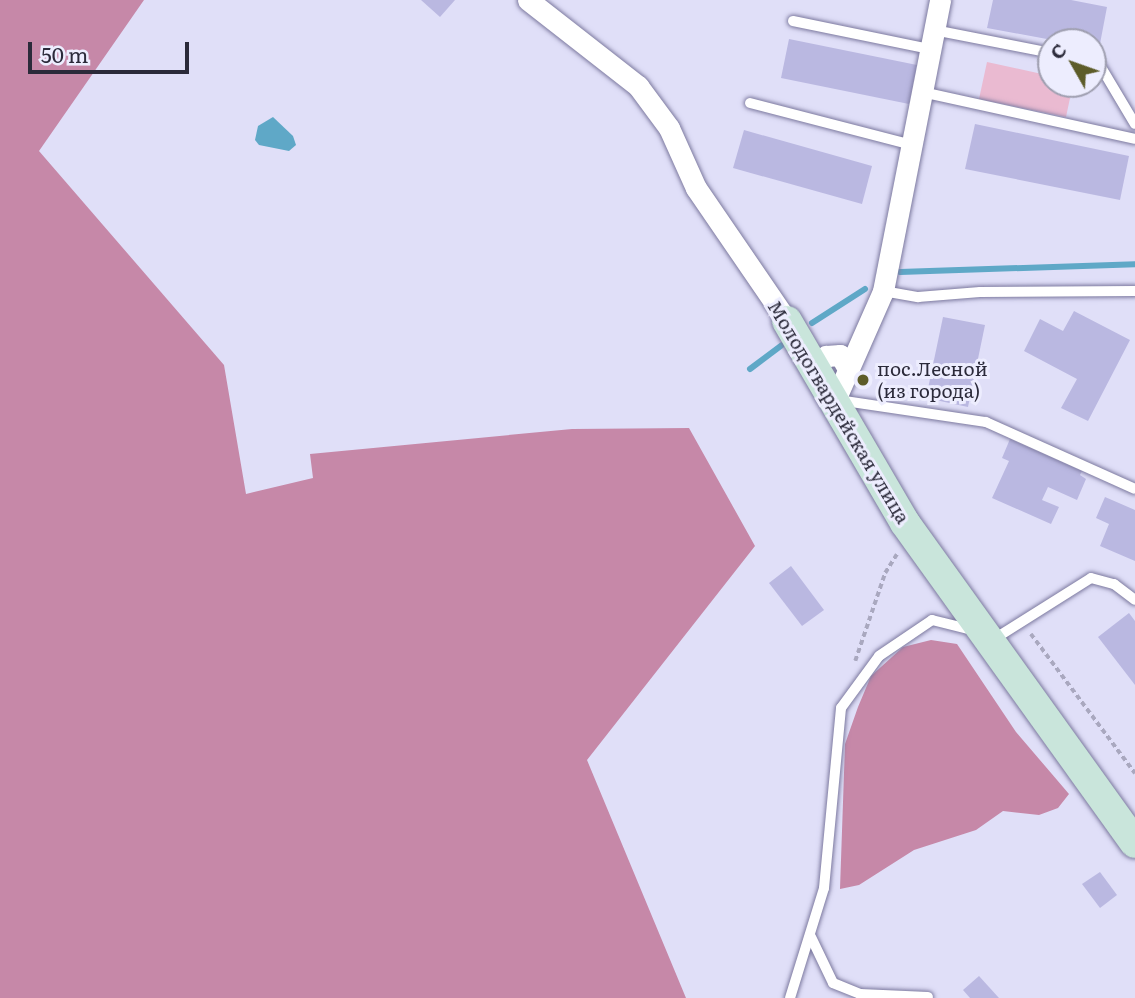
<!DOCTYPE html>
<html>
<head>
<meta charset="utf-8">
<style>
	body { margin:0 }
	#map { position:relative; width:1135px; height:998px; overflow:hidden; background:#e0dff8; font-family:Literata,serif }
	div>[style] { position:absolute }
	.green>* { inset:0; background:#eabad1 }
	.forest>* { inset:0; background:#c688a8 }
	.water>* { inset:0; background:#5fa8c7 }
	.stream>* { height:6px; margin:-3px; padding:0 3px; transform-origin:3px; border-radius:3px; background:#5fa8c7 }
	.building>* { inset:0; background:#bab8e1 }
	.path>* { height:3.5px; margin-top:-1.75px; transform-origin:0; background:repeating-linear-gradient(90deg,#a9a8bf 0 5px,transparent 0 8.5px) }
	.roads { filter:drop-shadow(0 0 2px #7c799f) drop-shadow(0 0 2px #7c799f) }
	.lane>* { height:10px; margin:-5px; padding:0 5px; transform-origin:5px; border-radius:5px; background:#fff }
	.street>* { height:21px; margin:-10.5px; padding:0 10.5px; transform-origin:10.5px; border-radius:10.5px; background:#fff }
	.secondary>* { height:30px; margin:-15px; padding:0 15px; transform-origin:15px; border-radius:15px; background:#c9e5db }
	.dots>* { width:19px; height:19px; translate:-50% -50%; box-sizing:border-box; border:4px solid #ededfe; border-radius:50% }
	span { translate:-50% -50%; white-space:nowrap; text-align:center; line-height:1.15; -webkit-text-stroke:6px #ededfe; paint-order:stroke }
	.poi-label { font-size:19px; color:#2b2a3a }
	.left { translate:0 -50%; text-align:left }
	.street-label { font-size:19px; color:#2b2a3a }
	.north { position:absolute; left:1037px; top:28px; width:70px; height:70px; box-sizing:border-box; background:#ededfe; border:2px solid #9f9fb0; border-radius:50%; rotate:310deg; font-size:19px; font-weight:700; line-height:28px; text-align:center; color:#2b2a3a }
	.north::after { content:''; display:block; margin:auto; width:24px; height:32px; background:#5d5c29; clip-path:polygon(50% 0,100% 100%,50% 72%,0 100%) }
	.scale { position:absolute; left:28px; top:42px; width:161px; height:32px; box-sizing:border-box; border:4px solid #2b2a3a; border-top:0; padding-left:9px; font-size:21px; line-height:24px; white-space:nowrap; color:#2b2a3a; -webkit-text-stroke:5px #ededfe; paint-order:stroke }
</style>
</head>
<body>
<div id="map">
	<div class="green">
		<i style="clip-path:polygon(987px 62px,1051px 76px,1051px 84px,1073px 84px,1066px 117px,979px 99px)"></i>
	</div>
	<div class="forest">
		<i style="clip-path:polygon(0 0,144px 0,39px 151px,224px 365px,246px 494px,313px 478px,310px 454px,572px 429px,689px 428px,755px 546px,587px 760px,686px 998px,0 998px)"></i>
		<i style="clip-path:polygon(931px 640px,957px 644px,1016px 732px,1069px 794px,1058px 808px,1039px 815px,1003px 811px,976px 830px,914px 850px,859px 885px,840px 889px,845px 744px,858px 707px,871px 676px,903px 647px)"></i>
	</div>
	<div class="water">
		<i style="clip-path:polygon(273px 117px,293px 136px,296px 145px,289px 151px,259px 145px,255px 140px,258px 126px)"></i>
	</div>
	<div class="stream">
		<i style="left:900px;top:272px;width:235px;rotate:-1.9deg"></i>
		<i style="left:812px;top:323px;width:63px;rotate:-32.7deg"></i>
		<i style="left:750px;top:369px;width:39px;rotate:-37deg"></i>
	</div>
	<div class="building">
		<i style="clip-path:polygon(421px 0,455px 0,440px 17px)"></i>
		<i style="clip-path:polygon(993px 0,1071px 0,1107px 7px,1099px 49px,1093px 48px,1093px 42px,1063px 42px,987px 28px)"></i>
		<i style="clip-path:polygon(789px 39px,917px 65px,909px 104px,781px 78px)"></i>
		<i style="clip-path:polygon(975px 124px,1129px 156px,1120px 200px,965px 169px)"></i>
		<i style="clip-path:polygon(744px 130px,872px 166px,862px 204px,733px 168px)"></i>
		<i style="clip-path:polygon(1074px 311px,1130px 340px,1088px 421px,1061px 408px,1077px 379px,1024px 351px,1040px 319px,1063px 331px)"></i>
		<i style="clip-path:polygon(943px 317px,985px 325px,968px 407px,926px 398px)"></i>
		<i style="clip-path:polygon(1010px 439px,1082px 471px,1080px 475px,1086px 479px,1077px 500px,1048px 487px,1042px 500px,1059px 507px,1051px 524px,992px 498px,1009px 461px,1002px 458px)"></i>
		<i style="clip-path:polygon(1105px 497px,1135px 510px,1135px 561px,1100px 546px,1109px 524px,1096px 518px)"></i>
		<i style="clip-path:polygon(791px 566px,824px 610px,802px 626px,769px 583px)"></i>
		<i style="clip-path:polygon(1129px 613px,1135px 621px,1135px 685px,1098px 637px)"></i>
		<i style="clip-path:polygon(1100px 872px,1117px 895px,1100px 908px,1082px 884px)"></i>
		<i style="clip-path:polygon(979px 976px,999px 998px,970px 998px,963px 990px)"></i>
	</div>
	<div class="path">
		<i style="left:1031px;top:634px;width:174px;rotate:53.2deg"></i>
		<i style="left:855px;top:661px;width:93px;rotate:-71.2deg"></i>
		<i style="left:885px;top:573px;width:22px;rotate:-58deg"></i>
	</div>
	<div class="roads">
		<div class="lane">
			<i style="left:793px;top:21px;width:140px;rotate:11.6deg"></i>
			<i style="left:934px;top:30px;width:119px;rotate:11.1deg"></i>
			<i style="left:1093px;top:61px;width:5px;rotate:11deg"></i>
			<i style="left:1098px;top:62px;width:72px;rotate:59.2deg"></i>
			<i style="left:922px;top:92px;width:218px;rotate:12.4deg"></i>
			<i style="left:750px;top:103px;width:167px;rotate:14.5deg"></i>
			<i style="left:883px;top:291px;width:36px;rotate:10deg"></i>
			<i style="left:918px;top:297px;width:62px;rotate:-4.6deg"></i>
			<i style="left:980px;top:292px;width:155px;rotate:-0.4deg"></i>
			<i style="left:838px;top:400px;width:150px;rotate:8.5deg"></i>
			<i style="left:986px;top:422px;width:163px;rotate:24.2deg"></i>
			<i style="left:991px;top:641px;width:118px;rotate:-32.2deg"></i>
			<i style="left:1091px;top:578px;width:24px;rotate:15deg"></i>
			<i style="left:1114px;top:584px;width:26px;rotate:37deg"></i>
			<i style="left:811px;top:937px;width:51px;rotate:64.4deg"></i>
			<i style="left:833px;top:983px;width:29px;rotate:22deg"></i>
			<i style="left:860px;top:994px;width:68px;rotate:2.5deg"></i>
			<i style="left:790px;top:998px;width:115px;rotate:-72.8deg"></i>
			<i style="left:824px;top:888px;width:181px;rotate:-84.6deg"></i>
			<i style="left:841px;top:708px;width:64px;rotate:-53.8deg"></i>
			<i style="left:879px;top:656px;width:64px;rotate:-34.2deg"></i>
			<i style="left:932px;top:620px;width:41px;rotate:14deg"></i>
		</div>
		<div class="street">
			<i style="left:528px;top:0;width:140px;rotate:38deg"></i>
			<i style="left:638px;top:86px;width:52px;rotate:53.6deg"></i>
			<i style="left:669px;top:128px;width:66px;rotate:65.8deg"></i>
			<i style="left:696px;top:188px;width:161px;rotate:55.6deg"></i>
			<i style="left:816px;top:367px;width:15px;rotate:-48deg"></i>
			<i style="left:826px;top:356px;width:14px;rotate:-4deg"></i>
			<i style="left:840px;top:355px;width:16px;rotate:60deg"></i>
			<i style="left:835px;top:400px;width:119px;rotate:-66.2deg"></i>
			<i style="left:883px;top:291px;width:297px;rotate:-78.9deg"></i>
		</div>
		<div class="secondary">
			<i style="left:787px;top:321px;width:234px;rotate:59.7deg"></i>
			<i style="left:905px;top:523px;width:394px;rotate:54.3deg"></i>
		</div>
	</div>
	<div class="dots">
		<i style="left:863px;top:380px;background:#5d5c29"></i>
	</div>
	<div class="poi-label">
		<span class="left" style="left:877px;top:380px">пос.Лесной<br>(из города)</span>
	</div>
	<div class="street-label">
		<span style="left:839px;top:412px;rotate:59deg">Молодогвардейская улица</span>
	</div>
	<div class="north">С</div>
	<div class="scale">50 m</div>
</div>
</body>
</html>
